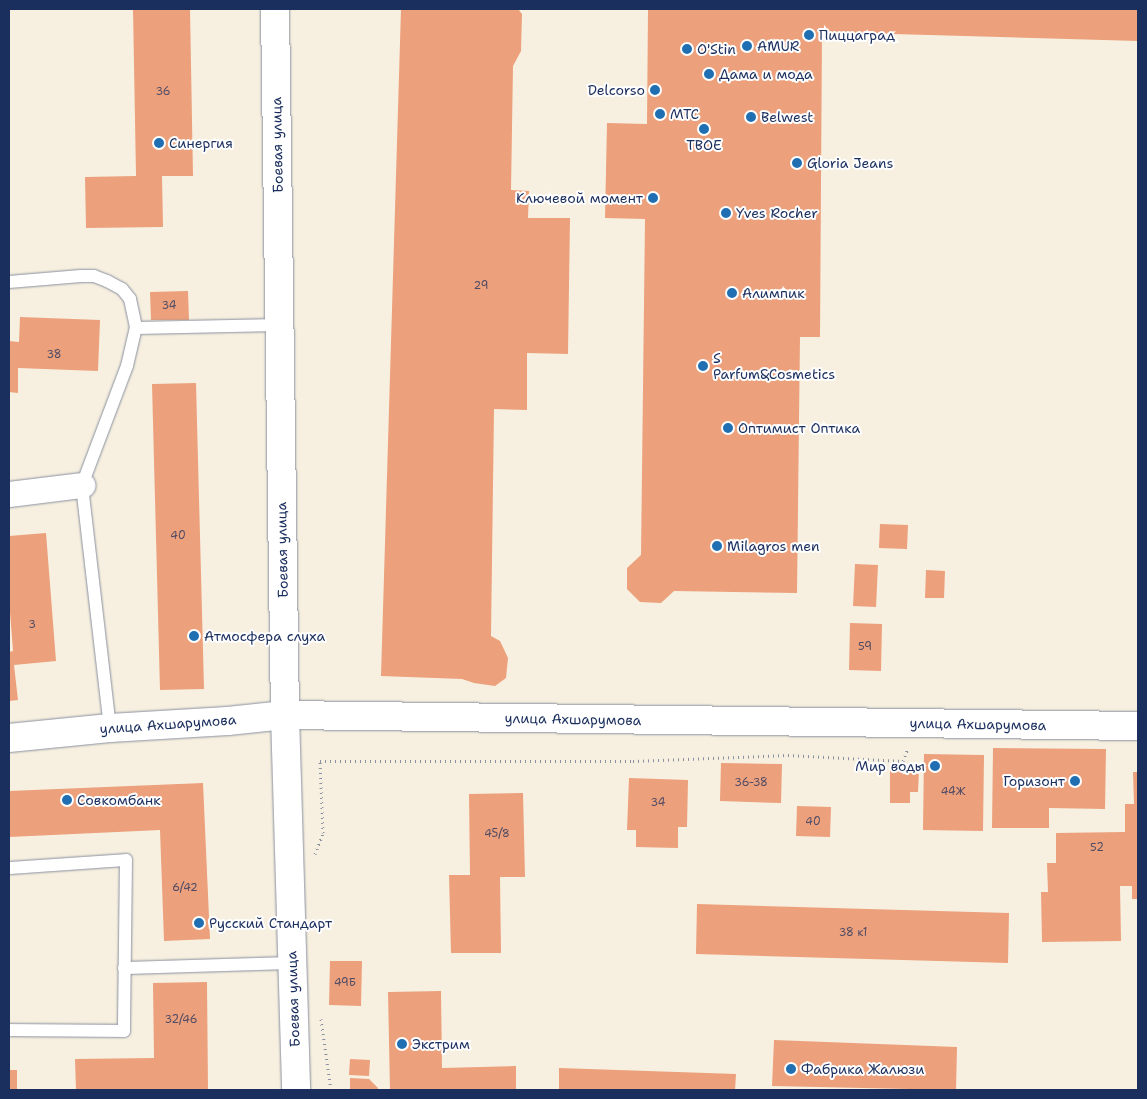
<!DOCTYPE html>
<html>
<head>
<meta charset="utf-8">
<style>
	body { margin:0 }
	#map { position:relative; width:1147px; height:1099px; overflow:hidden; background:#f7f0e0; font-family:"Shantell Sans",sans-serif }
	div>[style] { position:absolute }
	.building>* { inset:0; background:#eca07b }
	.path>* { height:3px; margin-top:-1.5px; transform-origin:0; background:repeating-linear-gradient(90deg,#89909f 0 1px,transparent 0 5px) }
	.roads { filter:drop-shadow(0 0 1px #89909f) drop-shadow(0 0 1px #89909f) }
	.lane>* { height:12px; margin:-6px; padding:0 6px; transform-origin:6px; border-radius:6px; background:#fff }
	.street>* { height:25px; margin:-12.5px; padding:0 12.5px; transform-origin:12.5px; border-radius:12.5px; background:#fff }
	.secondary>* { height:28px; margin:-14px; padding:0 14px; transform-origin:14px; border-radius:14px; background:#fff }
	.dots>* { width:14px; height:14px; translate:-50% -50%; box-sizing:border-box; border:2px solid #fff; border-radius:50% }
	span { translate:-50% -50%; white-space:nowrap; text-align:center; line-height:1.15; -webkit-text-stroke:4px #fff; paint-order:stroke }
	.number-label { font-size:11px; color:#4f4b65 }
	.number-label span { -webkit-text-stroke-width:0 }
	.poi-label { font-size:14px; color:#1b2f5e }
	.left { translate:0 -50%; text-align:left }
	.right { translate:-100% -50%; text-align:right }
	.street-label { font-size:14px; color:#1b2f5e }
	.frame { position:absolute; inset:0; border:10px solid #1b2f5e; pointer-events:none }
</style>
</head>
<body>
<div id="map">
	<div class="building">
		<i style="clip-path:polygon(133px 9px,190px 9px,193px 176px,162px 176px,163px 227px,86px 228px,85px 177px,136px 176px)"></i>
		<i style="clip-path:polygon(401px 9px,518px 9px,522px 14px,521px 51px,513px 66px,511px 190px,529px 191px,528px 218px,570px 218px,568px 354px,527px 353px,527px 410px,494px 409px,491px 636px,500px 641px,508px 658px,506px 678px,495px 686px,474px 683px,462px 679px,381px 676px)"></i>
		<i style="clip-path:polygon(648px 9px,1138px 9px,1138px 41px,822px 32px,820px 337px,800px 337px,797px 593px,674px 591px,661px 603px,640px 602px,627px 589px,627px 568px,641px 555px,645px 219px,605px 218px,607px 123px,647px 124px)"></i>
		<i style="clip-path:polygon(188px 291px,189px 320px,151px 320px,150px 292px)"></i>
		<i style="clip-path:polygon(20px 317px,100px 320px,98px 371px,18px 368px,18px 393px,9px 392px,9px 341px,19px 342px)"></i>
		<i style="clip-path:polygon(196px 383px,204px 689px,160px 690px,152px 384px)"></i>
		<i style="clip-path:polygon(880px 524px,908px 525px,907px 549px,879px 548px)"></i>
		<i style="clip-path:polygon(46px 533px,56px 661px,14px 665px,18px 700px,9px 701px,9px 652px,13px 651px,9px 599px,9px 536px)"></i>
		<i style="clip-path:polygon(855px 564px,878px 565px,876px 607px,853px 606px)"></i>
		<i style="clip-path:polygon(926px 570px,945px 571px,944px 598px,925px 598px)"></i>
		<i style="clip-path:polygon(850px 623px,882px 624px,881px 671px,849px 670px)"></i>
		<i style="clip-path:polygon(993px 748px,1106px 749px,1105px 809px,1049px 808px,1049px 828px,992px 828px)"></i>
		<i style="clip-path:polygon(924px 754px,984px 755px,983px 831px,923px 830px)"></i>
		<i style="clip-path:polygon(721px 763px,782px 764px,781px 803px,720px 801px)"></i>
		<i style="clip-path:polygon(890px 769px,919px 770px,918px 792px,910px 792px,910px 803px,890px 803px)"></i>
		<i style="clip-path:polygon(1133px 772px,1138px 772px,1138px 899px,1132px 899px,1132px 886px,1120px 886px,1121px 941px,1042px 942px,1041px 892px,1048px 892px,1047px 863px,1056px 863px,1056px 833px,1125px 832px,1125px 804px,1134px 804px)"></i>
		<i style="clip-path:polygon(629px 778px,688px 780px,687px 827px,678px 827px,678px 848px,636px 847px,636px 830px,627px 830px)"></i>
		<i style="clip-path:polygon(203px 783px,210px 939px,164px 941px,160px 830px,9px 837px,9px 791px)"></i>
		<i style="clip-path:polygon(523px 793px,525px 877px,500px 877px,501px 953px,451px 953px,449px 875px,470px 875px,469px 794px)"></i>
		<i style="clip-path:polygon(797px 806px,831px 807px,830px 837px,796px 836px)"></i>
		<i style="clip-path:polygon(697px 904px,1009px 913px,1008px 963px,696px 954px)"></i>
		<i style="clip-path:polygon(330px 961px,362px 961px,361px 1006px,329px 1005px)"></i>
		<i style="clip-path:polygon(207px 982px,208px 1090px,76px 1090px,75px 1059px,154px 1058px,153px 983px)"></i>
		<i style="clip-path:polygon(441px 991px,442px 1068px,516px 1066px,516px 1090px,390px 1090px,388px 992px)"></i>
		<i style="clip-path:polygon(774px 1040px,957px 1047px,956px 1090px,772px 1086px)"></i>
		<i style="clip-path:polygon(350px 1059px,370px 1060px,369px 1076px,349px 1075px)"></i>
		<i style="clip-path:polygon(559px 1068px,736px 1074px,735px 1090px,559px 1090px)"></i>
		<i style="clip-path:polygon(9px 1070px,17px 1070px,17px 1090px,9px 1090px)"></i>
		<i style="clip-path:polygon(350px 1078px,369px 1079px,378px 1088px,377px 1090px,350px 1090px)"></i>
	</div>
	<div class="path">
		<i style="left:315px;top:854px;width:22px;rotate:-69deg"></i>
		<i style="left:323px;top:833px;width:72px;rotate:-92.4deg"></i>
		<i style="left:320px;top:761px;width:313px"></i>
		<i style="left:633px;top:761px;width:155px;rotate:-2.2deg"></i>
		<i style="left:788px;top:755px;width:115px;rotate:3deg"></i>
		<i style="left:903px;top:761px;width:14px;rotate:-69deg"></i>
		<i style="left:321px;top:1019px;width:72px;rotate:82deg"></i>
	</div>
	<div class="roads">
		<div class="lane">
			<i style="left:9px;top:282px;width:72px;rotate:-4.8deg"></i>
			<i style="left:81px;top:276px;width:13px"></i>
			<i style="left:94px;top:276px;width:14px;rotate:21deg"></i>
			<i style="left:107px;top:281px;width:17px;rotate:28deg"></i>
			<i style="left:122px;top:289px;width:13px;rotate:51deg"></i>
			<i style="left:130px;top:299px;width:30px;rotate:78deg"></i>
			<i style="left:136px;top:328px;width:143px;rotate:-1.2deg"></i>
			<i style="left:110px;top:728px;width:245px;rotate:-96.6deg"></i>
			<i style="left:82px;top:485px;width:127px;rotate:-69.3deg"></i>
			<i style="left:127px;top:366px;width:39px;rotate:-77deg"></i>
			<i style="left:9px;top:868px;width:117px;rotate:-3.9deg"></i>
			<i style="left:126px;top:860px;width:171px;rotate:90.7deg"></i>
			<i style="left:124px;top:1031px;width:115px;rotate:-179.5deg"></i>
			<i style="left:124px;top:968px;width:168px;rotate:-1.7deg"></i>
		</div>
		<div class="street">
			<i style="left:9px;top:494px;width:74px;rotate:-7deg"></i>
		</div>
		<div class="secondary">
			<i style="left:275px;top:9px;width:706px;rotate:89.19deg"></i>
			<i style="left:285px;top:715px;width:375px;rotate:88.3deg"></i>
			<i style="left:9px;top:738px;width:101px;rotate:-5.7deg"></i>
			<i style="left:110px;top:728px;width:118px;rotate:-3.4deg"></i>
			<i style="left:228px;top:721px;width:57px;rotate:-6deg"></i>
			<i style="left:285px;top:715px;width:853px;rotate:0.74deg"></i>
		</div>
	</div>
	<div class="dots">
		<i style="left:809px;top:35px;background:#1f6fb2"></i>
		<i style="left:747px;top:46px;background:#1f6fb2"></i>
		<i style="left:687px;top:49px;background:#1f6fb2"></i>
		<i style="left:709px;top:74px;background:#1f6fb2"></i>
		<i style="left:655px;top:90px;background:#1f6fb2"></i>
		<i style="left:660px;top:114px;background:#1f6fb2"></i>
		<i style="left:751px;top:117px;background:#1f6fb2"></i>
		<i style="left:704px;top:129px;background:#1f6fb2"></i>
		<i style="left:159px;top:143px;background:#1f6fb2"></i>
		<i style="left:797px;top:163px;background:#1f6fb2"></i>
		<i style="left:653px;top:198px;background:#1f6fb2"></i>
		<i style="left:726px;top:213px;background:#1f6fb2"></i>
		<i style="left:732px;top:293px;background:#1f6fb2"></i>
		<i style="left:703px;top:366px;background:#1f6fb2"></i>
		<i style="left:728px;top:428px;background:#1f6fb2"></i>
		<i style="left:717px;top:546px;background:#1f6fb2"></i>
		<i style="left:194px;top:636px;background:#1f6fb2"></i>
		<i style="left:935px;top:766px;background:#1f6fb2"></i>
		<i style="left:1075px;top:781px;background:#1f6fb2"></i>
		<i style="left:67px;top:800px;background:#1f6fb2"></i>
		<i style="left:199px;top:923px;background:#1f6fb2"></i>
		<i style="left:402px;top:1044px;background:#1f6fb2"></i>
		<i style="left:791px;top:1069px;background:#1f6fb2"></i>
	</div>
	<div class="number-label">
		<span style="left:163px;top:92px">36</span>
		<span style="left:481px;top:286px">29</span>
		<span style="left:169px;top:306px">34</span>
		<span style="left:54px;top:355px">38</span>
		<span style="left:178px;top:536px">40</span>
		<span style="left:32px;top:625px">3</span>
		<span style="left:865px;top:647px">59</span>
		<span style="left:751px;top:783px">36-38</span>
		<span style="left:953px;top:792px">44Ж</span>
		<span style="left:658px;top:803px">34</span>
		<span style="left:813px;top:822px">40</span>
		<span style="left:497px;top:834px">45/8</span>
		<span style="left:1097px;top:848px">52</span>
		<span style="left:185px;top:888px">6/42</span>
		<span style="left:853px;top:933px">38 к1</span>
		<span style="left:345px;top:983px">49Б</span>
		<span style="left:181px;top:1020px">32/46</span>
	</div>
	<div class="poi-label">
		<span class="left" style="left:819px;top:35px">Пиццаград</span>
		<span class="left" style="left:757px;top:46px">AMUR</span>
		<span class="left" style="left:697px;top:49px">O'Stin</span>
		<span class="left" style="left:719px;top:74px">Дама и мода</span>
		<span class="right" style="left:645px;top:90px">Delcorso</span>
		<span class="left" style="left:670px;top:114px">МТС</span>
		<span class="left" style="left:761px;top:117px">Belwest</span>
		<span class="left" style="left:169px;top:143px">Синергия</span>
		<span style="left:704px;top:145px">ТВОЕ</span>
		<span class="left" style="left:807px;top:163px">Gloria Jeans</span>
		<span class="right" style="left:643px;top:198px">Ключевой момент</span>
		<span class="left" style="left:736px;top:213px">Yves Rocher</span>
		<span class="left" style="left:742px;top:293px">Алимпик</span>
		<span class="left" style="left:713px;top:366px">S<br>Parfum&amp;Cosmetics</span>
		<span class="left" style="left:738px;top:428px">Оптимист Оптика</span>
		<span class="left" style="left:727px;top:546px">Milagros men</span>
		<span class="left" style="left:204px;top:636px">Атмосфера слуха</span>
		<span class="right" style="left:925px;top:766px">Мир воды</span>
		<span class="right" style="left:1065px;top:781px">Горизонт</span>
		<span class="left" style="left:77px;top:800px">Совкомбанк</span>
		<span class="left" style="left:209px;top:923px">Русский Стандарт</span>
		<span class="left" style="left:412px;top:1044px">Экстрим</span>
		<span class="left" style="left:801px;top:1069px">Фабрика Жалюзи</span>
	</div>
	<div class="street-label">
		<span style="left:277px;top:145px;rotate:-91deg">Боевая улица</span>
		<span style="left:282px;top:550px;rotate:-91deg">Боевая улица</span>
		<span style="left:573px;top:719px;rotate:1deg">улица Ахшарумова</span>
		<span style="left:168px;top:724px;rotate:-4deg">улица Ахшарумова</span>
		<span style="left:978px;top:724px;rotate:1deg">улица Ахшарумова</span>
		<span style="left:293px;top:999px;rotate:-92deg">Боевая улица</span>
	</div>
	<div class="frame"></div>
</div>
</body>
</html>
